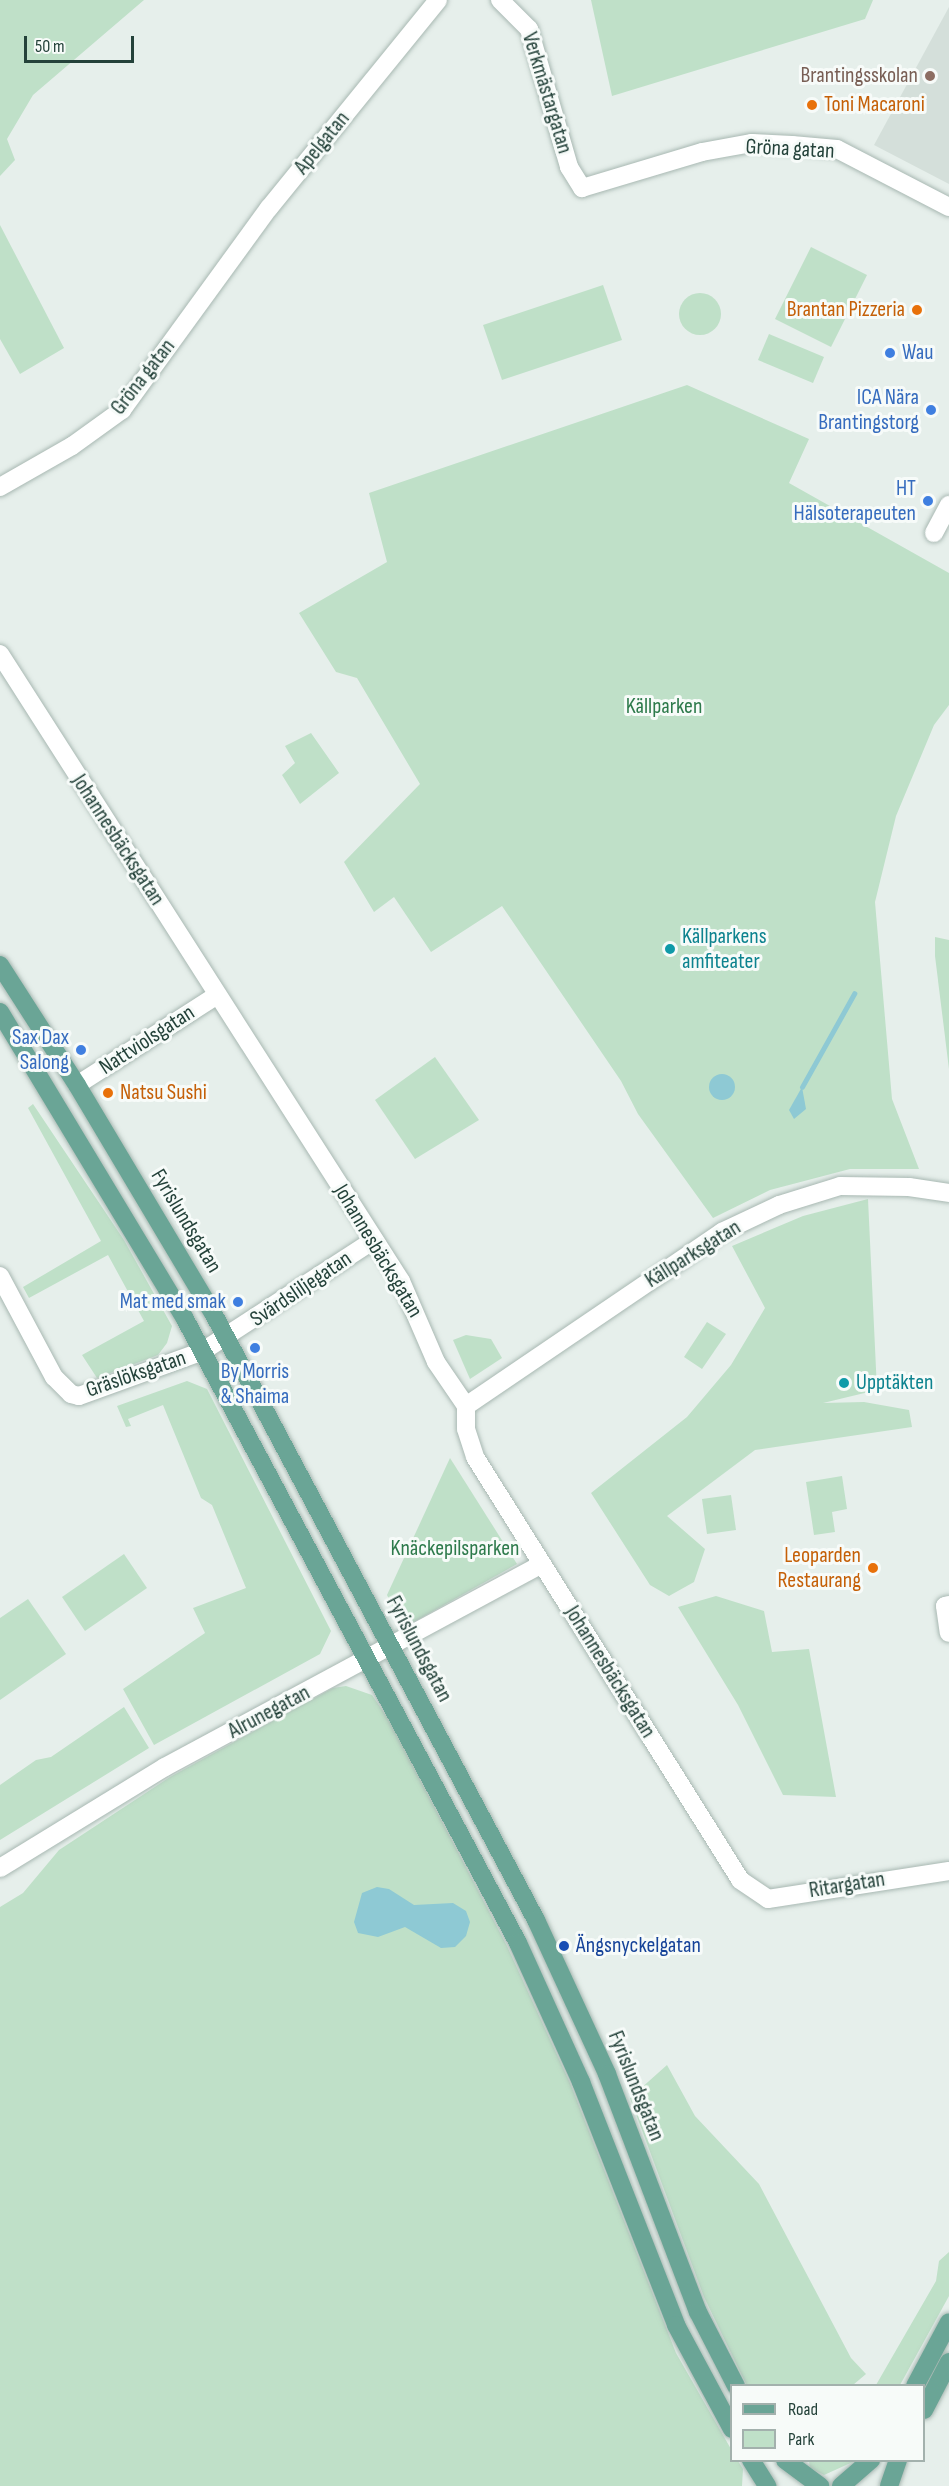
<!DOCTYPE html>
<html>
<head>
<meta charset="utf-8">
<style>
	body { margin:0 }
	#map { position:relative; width:949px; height:2486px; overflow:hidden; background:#e6efeb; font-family:"Sofia Sans Condensed",sans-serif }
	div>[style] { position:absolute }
	.built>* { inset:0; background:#d4dfda }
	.green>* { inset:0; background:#bfe0c8 }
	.round { border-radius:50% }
	.water>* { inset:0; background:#8ec9d4 }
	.stream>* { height:4.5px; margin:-2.25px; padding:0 2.25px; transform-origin:2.25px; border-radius:2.25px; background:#8ec9d4 }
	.roads { filter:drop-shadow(0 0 2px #a8b8b2) drop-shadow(0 0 2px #a8b8b2) }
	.minor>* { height:18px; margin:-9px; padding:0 9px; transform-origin:9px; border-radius:9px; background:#fff }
	.major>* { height:18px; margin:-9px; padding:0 9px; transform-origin:9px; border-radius:9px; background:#6aa596 }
	.dots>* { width:16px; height:16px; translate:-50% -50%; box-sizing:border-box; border:3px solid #f7fbf9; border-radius:50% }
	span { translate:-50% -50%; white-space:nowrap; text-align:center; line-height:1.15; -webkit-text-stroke:6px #f7fbf9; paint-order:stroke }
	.education-label { font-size:22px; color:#785e54 }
	.right { translate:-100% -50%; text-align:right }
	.street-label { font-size:22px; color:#24423a }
	.food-label { font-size:22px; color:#c56008 }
	.left { translate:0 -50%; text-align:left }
	.shop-label { font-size:22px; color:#366cbe }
	.park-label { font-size:22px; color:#2d7a4b }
	.culture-label { font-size:22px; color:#0d838f }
	.transit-label { font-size:22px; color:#164399 }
	.legend { position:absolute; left:730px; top:2384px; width:195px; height:78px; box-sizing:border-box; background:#f7fbf9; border:2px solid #a3b1ad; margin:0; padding:8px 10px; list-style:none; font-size:18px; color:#24423a }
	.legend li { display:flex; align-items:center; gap:12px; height:30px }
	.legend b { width:30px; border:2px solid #a3b1ad }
	.scale { position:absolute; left:24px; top:36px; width:110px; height:27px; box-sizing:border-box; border:3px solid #24423a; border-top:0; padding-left:8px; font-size:18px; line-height:21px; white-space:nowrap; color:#24423a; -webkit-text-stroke:4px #f7fbf9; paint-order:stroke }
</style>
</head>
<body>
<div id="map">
	<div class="built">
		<i style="clip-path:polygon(949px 7px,949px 184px,874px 145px)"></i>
	</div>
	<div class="green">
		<i style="clip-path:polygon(0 0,144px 0,33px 95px,7px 139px,15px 160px,0 176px)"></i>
		<i style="clip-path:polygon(591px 0,873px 0,865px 19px,612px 96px)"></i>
		<i style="clip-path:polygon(0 225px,64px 348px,20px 374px,0 339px)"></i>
		<i style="clip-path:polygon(811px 247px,867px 275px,831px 347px,775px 319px)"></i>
		<i style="clip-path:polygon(603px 285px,622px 340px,502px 380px,483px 325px)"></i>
		<i class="round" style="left:679px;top:293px;width:42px;height:42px"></i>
		<i style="clip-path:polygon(769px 334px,824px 357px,813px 383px,758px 360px)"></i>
		<i style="clip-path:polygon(687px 385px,809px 439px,789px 483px,949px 573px,949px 705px,934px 725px,896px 816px,875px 902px,892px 1099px,919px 1169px,850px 1169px,770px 1190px,713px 1218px,638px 1114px,621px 1081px,502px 906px,431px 952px,394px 897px,374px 912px,344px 862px,420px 784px,357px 678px,336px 672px,299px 613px,387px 562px,369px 493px)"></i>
		<i style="clip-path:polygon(311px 733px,339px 773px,300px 804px,282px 775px,295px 763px,285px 746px)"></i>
		<i style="clip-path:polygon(935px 937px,949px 940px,949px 1069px,935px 956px)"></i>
		<i style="clip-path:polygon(435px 1057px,479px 1120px,415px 1159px,375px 1100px)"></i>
		<i style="clip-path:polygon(33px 1104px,124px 1240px,172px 1326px,167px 1343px,158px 1355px,97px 1378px,82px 1355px,144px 1321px,108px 1255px,29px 1298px,23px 1287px,101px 1241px,28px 1108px)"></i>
		<i style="clip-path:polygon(868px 1199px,877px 1390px,823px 1403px,864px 1402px,909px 1410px,912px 1427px,755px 1450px,667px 1516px,705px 1549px,694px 1582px,669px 1596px,650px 1585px,591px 1493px,687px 1417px,731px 1365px,765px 1308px,732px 1246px,803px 1216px)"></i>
		<i style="clip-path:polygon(707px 1322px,726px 1334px,702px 1369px,684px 1357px)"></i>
		<i style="clip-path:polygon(466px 1335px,491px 1339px,502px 1358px,470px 1379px,453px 1340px)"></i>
		<i style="clip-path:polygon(187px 1381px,207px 1389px,331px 1631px,320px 1654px,154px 1745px,123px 1689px,205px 1633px,193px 1608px,246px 1588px,212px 1505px,201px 1498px,163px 1405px,128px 1419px,131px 1426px,126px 1427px,117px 1406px)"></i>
		<i style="clip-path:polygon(450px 1458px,517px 1564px,403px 1628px,387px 1595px)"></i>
		<i style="clip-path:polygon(842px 1476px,847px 1509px,832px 1512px,835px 1532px,814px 1535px,806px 1482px)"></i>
		<i style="clip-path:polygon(731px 1495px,736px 1530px,707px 1534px,702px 1499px)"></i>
		<i style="clip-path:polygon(124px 1554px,147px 1588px,85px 1631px,62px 1597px)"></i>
		<i style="clip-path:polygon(716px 1596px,764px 1611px,772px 1652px,809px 1649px,836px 1797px,783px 1795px,738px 1705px,678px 1607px)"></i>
		<i style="clip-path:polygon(28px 1599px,66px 1654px,0 1700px,0 1618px)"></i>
		<i style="clip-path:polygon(346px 1686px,372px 1695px,389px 1720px,507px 1946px,570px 2083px,676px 2353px,731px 2449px,732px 2460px,738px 2461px,743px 2469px,742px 2486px,0 2486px,0 1907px,23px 1893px,59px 1850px,170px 1777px,333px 1688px)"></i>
		<i style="clip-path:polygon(124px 1707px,149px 1748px,0 1840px,0 1785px,36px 1760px,51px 1757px)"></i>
		<i style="clip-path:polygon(667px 2065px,695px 2116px,759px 2184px,851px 2358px,866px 2374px,853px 2385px,746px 2384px,704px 2297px,630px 2098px)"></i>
		<i style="clip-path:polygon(949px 2252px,949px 2296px,900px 2385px,876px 2385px,936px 2281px,939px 2261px)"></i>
		<i style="clip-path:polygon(809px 2461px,855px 2461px,824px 2475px,810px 2468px)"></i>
	</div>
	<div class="water">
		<i class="round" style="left:709px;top:1074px;width:26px;height:26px"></i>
		<i style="clip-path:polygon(802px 1087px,806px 1109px,794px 1119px,789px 1110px)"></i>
		<i style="clip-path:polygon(377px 1887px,389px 1889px,414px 1905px,453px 1903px,466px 1911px,470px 1922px,466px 1936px,455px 1947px,441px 1948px,405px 1927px,378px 1937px,358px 1933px,354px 1922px,362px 1893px)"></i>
	</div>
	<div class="stream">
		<i style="left:802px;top:1087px;width:107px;rotate:-60.8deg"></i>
	</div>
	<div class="roads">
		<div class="minor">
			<i style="left:500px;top:0;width:41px;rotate:45deg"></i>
			<i style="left:529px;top:29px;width:144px;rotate:73.8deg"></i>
			<i style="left:569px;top:167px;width:25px;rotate:58deg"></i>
			<i style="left:582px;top:188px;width:125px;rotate:-16.7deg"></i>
			<i style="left:702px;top:152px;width:51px;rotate:-10.2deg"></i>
			<i style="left:752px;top:143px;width:40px;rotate:2.9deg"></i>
			<i style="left:792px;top:145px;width:45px;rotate:5.1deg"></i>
			<i style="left:837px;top:149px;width:126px;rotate:27.4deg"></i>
			<i style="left:0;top:487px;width:83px;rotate:-29.7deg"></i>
			<i style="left:72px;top:446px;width:62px;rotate:-35.8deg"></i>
			<i style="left:122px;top:410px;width:250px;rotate:-54deg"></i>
			<i style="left:269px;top:208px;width:268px;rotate:-50.9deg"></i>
			<i style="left:934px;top:533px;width:32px;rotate:-62deg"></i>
			<i style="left:0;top:654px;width:744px;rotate:57.4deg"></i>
			<i style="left:401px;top:1281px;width:88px;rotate:66.6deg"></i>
			<i style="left:436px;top:1362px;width:53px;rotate:55.7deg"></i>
			<i style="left:466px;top:1406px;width:23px;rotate:90deg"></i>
			<i style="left:466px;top:1429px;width:29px;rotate:72deg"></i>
			<i style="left:475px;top:1457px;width:499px;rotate:57.9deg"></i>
			<i style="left:740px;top:1880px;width:34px;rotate:34deg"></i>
			<i style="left:768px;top:1899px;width:183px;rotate:-8.8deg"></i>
			<i style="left:77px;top:1085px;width:166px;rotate:-32.7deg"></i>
			<i style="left:0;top:1276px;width:115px;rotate:61.9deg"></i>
			<i style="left:54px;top:1377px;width:24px;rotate:45deg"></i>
			<i style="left:71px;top:1394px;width:8px;rotate:14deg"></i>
			<i style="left:79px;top:1396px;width:132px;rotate:-19.9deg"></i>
			<i style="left:203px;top:1351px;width:204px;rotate:-33deg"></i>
			<i style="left:466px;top:1406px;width:310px;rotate:-34.2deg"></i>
			<i style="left:722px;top:1232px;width:63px;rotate:-25.3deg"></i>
			<i style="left:779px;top:1205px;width:64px;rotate:-17.3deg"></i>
			<i style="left:840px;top:1186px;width:69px;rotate:0.8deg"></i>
			<i style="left:909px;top:1187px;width:40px;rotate:8.5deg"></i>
			<i style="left:949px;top:1605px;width:4px;rotate:166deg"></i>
			<i style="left:945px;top:1606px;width:27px;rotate:82deg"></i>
			<i style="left:0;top:1868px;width:193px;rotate:-31.5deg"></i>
			<i style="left:165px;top:1767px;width:428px;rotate:-28.3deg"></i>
		</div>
		<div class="major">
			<i style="left:0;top:965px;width:143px;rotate:57.3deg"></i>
			<i style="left:77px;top:1085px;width:265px;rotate:59.2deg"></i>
			<i style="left:213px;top:1313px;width:688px;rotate:61.98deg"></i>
			<i style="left:536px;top:1920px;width:170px;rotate:65.2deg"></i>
			<i style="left:607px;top:2074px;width:255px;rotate:69.1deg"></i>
			<i style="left:698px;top:2312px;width:83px;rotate:62.8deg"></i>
			<i style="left:0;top:1012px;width:358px;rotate:58.9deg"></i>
			<i style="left:185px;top:1319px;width:707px;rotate:61.91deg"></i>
			<i style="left:518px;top:1943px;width:153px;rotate:65.6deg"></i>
			<i style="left:581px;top:2082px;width:261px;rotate:68.6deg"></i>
			<i style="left:676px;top:2325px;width:118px;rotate:61.7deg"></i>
			<i style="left:915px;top:2386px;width:72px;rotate:-62deg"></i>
			<i style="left:924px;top:2410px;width:54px;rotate:-62.5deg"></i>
			<i style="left:751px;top:2460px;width:31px;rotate:58deg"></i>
			<i style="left:785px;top:2460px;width:44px;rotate:36.6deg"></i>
			<i style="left:841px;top:2486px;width:40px;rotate:-41deg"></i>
			<i style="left:889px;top:2486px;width:28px;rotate:-71deg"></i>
		</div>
	</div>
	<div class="dots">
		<i style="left:930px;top:76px;background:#8d6e63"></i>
		<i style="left:812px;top:105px;background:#e8710a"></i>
		<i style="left:917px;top:310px;background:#e8710a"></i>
		<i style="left:890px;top:353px;background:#3f7fe0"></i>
		<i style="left:931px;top:410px;background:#3f7fe0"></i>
		<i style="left:928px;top:501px;background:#3f7fe0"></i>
		<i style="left:670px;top:949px;background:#0f9aa8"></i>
		<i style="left:81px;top:1050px;background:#3f7fe0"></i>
		<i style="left:108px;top:1093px;background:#e8710a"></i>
		<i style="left:238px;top:1302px;background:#3f7fe0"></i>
		<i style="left:255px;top:1348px;background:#3f7fe0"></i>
		<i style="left:844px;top:1383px;background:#0f9aa8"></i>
		<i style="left:873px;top:1568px;background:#e8710a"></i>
		<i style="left:564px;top:1946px;background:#1a4fb4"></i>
	</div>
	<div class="education-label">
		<span class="right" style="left:918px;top:76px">Brantingsskolan</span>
	</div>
	<div class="street-label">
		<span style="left:547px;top:93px;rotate:73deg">Verkmästargatan</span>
		<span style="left:322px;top:143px;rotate:-51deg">Apelgatan</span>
		<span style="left:790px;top:149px;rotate:3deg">Gröna gatan</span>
		<span style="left:143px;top:377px;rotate:-52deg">Gröna gatan</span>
		<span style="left:118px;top:840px;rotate:57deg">Johannesbäcksgatan</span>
		<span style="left:147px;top:1040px;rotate:-33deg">Nattviolsgatan</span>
		<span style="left:186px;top:1221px;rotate:59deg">Fyrislundsgatan</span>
		<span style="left:378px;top:1251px;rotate:59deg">Johannesbäcksgatan</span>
		<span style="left:693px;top:1254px;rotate:-32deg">Källparksgatan</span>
		<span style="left:301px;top:1289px;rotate:-34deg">Svärdsliljegatan</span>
		<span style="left:136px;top:1374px;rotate:-19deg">Gräslöksgatan</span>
		<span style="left:419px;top:1649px;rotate:62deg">Fyrislundsgatan</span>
		<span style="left:610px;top:1672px;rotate:58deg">Johannesbäcksgatan</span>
		<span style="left:269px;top:1712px;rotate:-28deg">Alrunegatan</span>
		<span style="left:847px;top:1885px;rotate:-9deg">Ritargatan</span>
		<span style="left:636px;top:2086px;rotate:68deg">Fyrislundsgatan</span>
	</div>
	<div class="food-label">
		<span class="left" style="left:824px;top:105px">Toni Macaroni</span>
		<span class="right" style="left:905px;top:310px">Brantan Pizzeria</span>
		<span class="left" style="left:120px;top:1093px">Natsu Sushi</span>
		<span class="right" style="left:861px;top:1568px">Leoparden<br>Restaurang</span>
	</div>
	<div class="shop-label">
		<span class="left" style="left:902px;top:353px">Wau</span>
		<span class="right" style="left:919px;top:410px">ICA Nära<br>Brantingstorg</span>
		<span class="right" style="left:916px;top:501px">HT<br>Hälsoterapeuten</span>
		<span class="right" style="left:69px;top:1050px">Sax Dax<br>Salong</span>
		<span class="right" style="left:226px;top:1302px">Mat med smak</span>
		<span style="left:255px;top:1384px">By Morris<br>&amp; Shaima</span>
	</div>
	<div class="park-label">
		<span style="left:664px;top:707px">Källparken</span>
		<span style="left:455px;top:1549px">Knäckepilsparken</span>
	</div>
	<div class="culture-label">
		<span class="left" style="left:682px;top:949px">Källparkens<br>amfiteater</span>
		<span class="left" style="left:856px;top:1383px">Upptäkten</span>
	</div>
	<div class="transit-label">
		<span class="left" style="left:576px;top:1946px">Ängsnyckelgatan</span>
	</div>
	<ul class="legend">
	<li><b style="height:8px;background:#6aa596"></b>Road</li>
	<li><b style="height:16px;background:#bfe0c8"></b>Park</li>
	</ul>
	<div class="scale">50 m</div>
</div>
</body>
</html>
